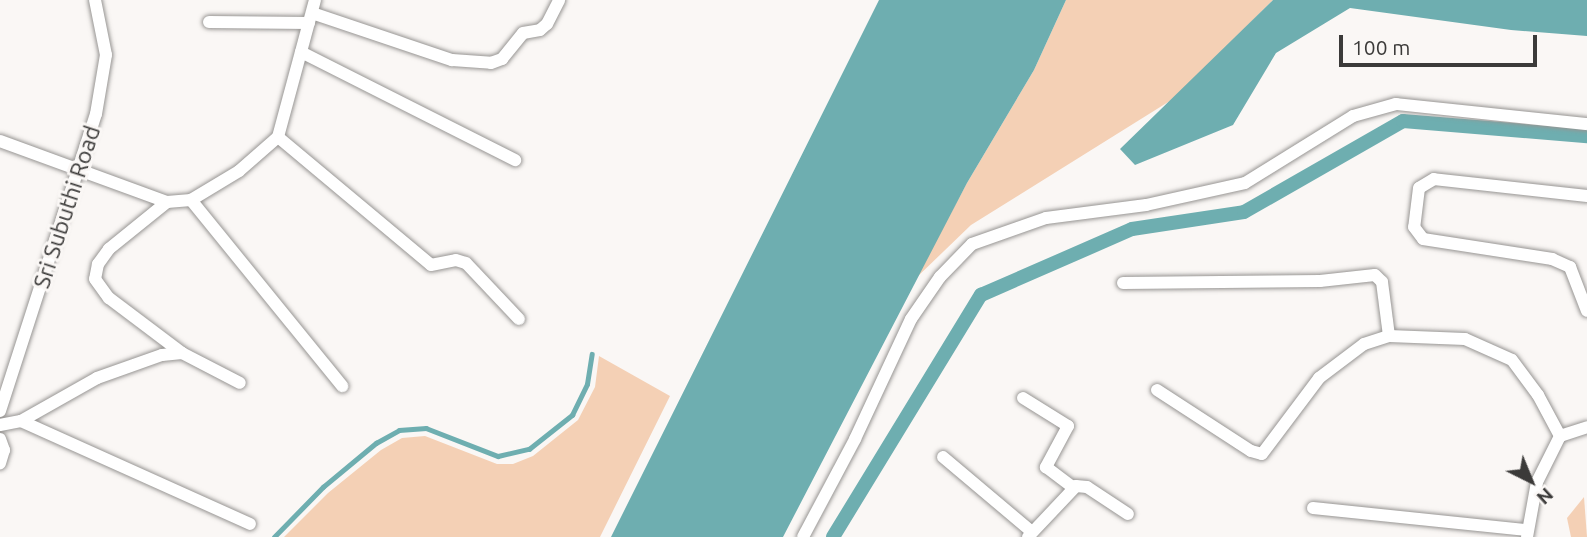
<!DOCTYPE html>
<html>
<head>
<meta charset="utf-8">
<style>
	body { margin:0 }
	#map { position:relative; width:1587px; height:537px; overflow:hidden; background:#faf7f5; font-family:Ubuntu,sans-serif }
	div>[style] { position:absolute }
	.green>* { inset:0; background:#f4d0b5 }
	.water>* { inset:0; background:#6eaeb0 }
	.stream>* { height:4.5px; margin:-2.25px; padding:0 2.25px; transform-origin:2.25px; border-radius:2.25px; background:#6eaeb0 }
	.canal>* { height:14px; margin:-7px; padding:0 7px; transform-origin:7px; border-radius:7px; background:#6eaeb0 }
	.roads { filter:drop-shadow(0 0 2px #979593) drop-shadow(0 0 2px #979593) }
	.street>* { height:12px; margin:-6px; padding:0 6px; transform-origin:6px; border-radius:6px; background:#fff }
	span { translate:-50% -50%; white-space:nowrap; text-align:center; line-height:1.15; -webkit-text-stroke:6px #faf7f5; paint-order:stroke }
	.street-label { font-size:23px; color:#3b3a39 }
	.north { position:absolute; left:1496px; top:446px; width:70px; height:70px; -webkit-text-stroke:5px #faf7f5; paint-order:stroke; rotate:137deg; font-size:19px; font-weight:700; line-height:28px; text-align:center; color:#3b3a39 }
	.north::after { content:''; display:block; margin:auto; width:24px; height:32px; background:#3b3a39; clip-path:polygon(50% 0,100% 100%,50% 72%,0 100%) }
	.scale { position:absolute; left:1339px; top:35px; width:198px; height:32px; box-sizing:border-box; border:4px solid #3b3a39; border-top:0; padding-left:9px; font-size:21px; line-height:24px; white-space:nowrap; color:#3b3a39; -webkit-text-stroke:5px #faf7f5; paint-order:stroke }
</style>
</head>
<body>
<div id="map">
	<div class="green">
		<i style="clip-path:polygon(1066px 0,1273px 0,1173px 99px,971px 225px,916px 278px,967px 183px,1034px 70px)"></i>
		<i style="clip-path:polygon(599px 356px,670px 396px,600px 537px,284px 537px,328px 493px,381px 450px,402px 438px,425px 436px,497px 464px,513px 464px,533px 456px,578px 420px,595px 387px)"></i>
		<i style="clip-path:polygon(1584px 497px,1587px 537px,1571px 537px,1567px 518px)"></i>
	</div>
	<div class="water">
		<i style="clip-path:polygon(879px 0,1066px 0,1034px 70px,967px 183px,783px 537px,611px 537px)"></i>
		<i style="clip-path:polygon(1273px 0,1587px 0,1587px 36px,1511px 30px,1350px 8px,1276px 53px,1233px 125px,1135px 165px,1120px 149px)"></i>
	</div>
	<div class="stream">
		<i style="left:274px;top:537px;width:70px;rotate:-45.6deg"></i>
		<i style="left:323px;top:487px;width:69px;rotate:-39.7deg"></i>
		<i style="left:376px;top:443px;width:26px;rotate:-29deg"></i>
		<i style="left:399px;top:430px;width:27px;rotate:-4deg"></i>
		<i style="left:426px;top:428px;width:77px;rotate:21.3deg"></i>
		<i style="left:498px;top:456px;width:32px;rotate:-13deg"></i>
		<i style="left:529px;top:449px;width:55px;rotate:-38.3deg"></i>
		<i style="left:572px;top:415px;width:34px;rotate:-64deg"></i>
		<i style="left:587px;top:384px;width:30px;rotate:-81deg"></i>
	</div>
	<div class="canal">
		<i style="left:833px;top:537px;width:284px;rotate:-58.6deg"></i>
		<i style="left:981px;top:295px;width:165px;rotate:-23.6deg"></i>
		<i style="left:1132px;top:229px;width:113px;rotate:-8.6deg"></i>
		<i style="left:1244px;top:212px;width:183px;rotate:-29.8deg"></i>
		<i style="left:1403px;top:121px;width:185px;rotate:4.7deg"></i>
	</div>
	<div class="roads">
		<div class="street">
			<i style="left:312px;top:13px;width:148px;rotate:18.6deg"></i>
			<i style="left:452px;top:60px;width:39px;rotate:4deg"></i>
			<i style="left:491px;top:63px;width:12px;rotate:-20deg"></i>
			<i style="left:502px;top:59px;width:33px;rotate:-51deg"></i>
			<i style="left:523px;top:33px;width:17px;rotate:-10deg"></i>
			<i style="left:540px;top:30px;width:9px;rotate:-41deg"></i>
			<i style="left:547px;top:24px;width:27px;rotate:-63deg"></i>
			<i style="left:209px;top:22px;width:100px;rotate:0.6deg"></i>
			<i style="left:301px;top:52px;width:240px;rotate:26.8deg"></i>
			<i style="left:278px;top:137px;width:199px;rotate:39.9deg"></i>
			<i style="left:431px;top:265px;width:25px;rotate:-11deg"></i>
			<i style="left:456px;top:260px;width:10px;rotate:17deg"></i>
			<i style="left:466px;top:263px;width:77px;rotate:46.6deg"></i>
			<i style="left:0;top:141px;width:178px;rotate:20.1deg"></i>
			<i style="left:167px;top:202px;width:24px;rotate:-5deg"></i>
			<i style="left:191px;top:200px;width:56px;rotate:-31.1deg"></i>
			<i style="left:239px;top:171px;width:52px;rotate:-41.1deg"></i>
			<i style="left:278px;top:137px;width:142px;rotate:-74.9deg"></i>
			<i style="left:1587px;top:196px;width:154px;rotate:-173.7deg"></i>
			<i style="left:1434px;top:179px;width:17px;rotate:149deg"></i>
			<i style="left:1419px;top:188px;width:39px;rotate:97deg"></i>
			<i style="left:1414px;top:227px;width:15px;rotate:53deg"></i>
			<i style="left:1423px;top:239px;width:131px;rotate:8.8deg"></i>
			<i style="left:1552px;top:259px;width:20px;rotate:24deg"></i>
			<i style="left:1570px;top:267px;width:47px;rotate:68.9deg"></i>
			<i style="left:191px;top:200px;width:240px;rotate:50.9deg"></i>
			<i style="left:167px;top:202px;width:75px;rotate:141deg"></i>
			<i style="left:109px;top:249px;width:19px;rotate:126deg"></i>
			<i style="left:98px;top:264px;width:15px;rotate:101deg"></i>
			<i style="left:95px;top:279px;width:24px;rotate:54deg"></i>
			<i style="left:109px;top:298px;width:91px;rotate:37deg"></i>
			<i style="left:1123px;top:283px;width:197px;rotate:-0.6deg"></i>
			<i style="left:1320px;top:281px;width:55px;rotate:-6.2deg"></i>
			<i style="left:1375px;top:275px;width:10px;rotate:45deg"></i>
			<i style="left:1382px;top:282px;width:54px;rotate:82.6deg"></i>
			<i style="left:1157px;top:390px;width:112px;rotate:33deg"></i>
			<i style="left:1251px;top:451px;width:11px;rotate:15deg"></i>
			<i style="left:1262px;top:454px;width:95px;rotate:-53.1deg"></i>
			<i style="left:1319px;top:378px;width:56px;rotate:-37.1deg"></i>
			<i style="left:1364px;top:344px;width:26px;rotate:-18deg"></i>
			<i style="left:1389px;top:336px;width:76px;rotate:2.3deg"></i>
			<i style="left:1465px;top:339px;width:51px;rotate:24.1deg"></i>
			<i style="left:1512px;top:360px;width:44px;rotate:53.4deg"></i>
			<i style="left:1538px;top:395px;width:47px;rotate:61.8deg"></i>
			<i style="left:1023px;top:398px;width:53px;rotate:31.9deg"></i>
			<i style="left:1068px;top:426px;width:47px;rotate:118.2deg"></i>
			<i style="left:1046px;top:467px;width:34px;rotate:37deg"></i>
			<i style="left:0;top:411px;width:312px;rotate:-72.1deg"></i>
			<i style="left:96px;top:114px;width:60px;rotate:-80.4deg"></i>
			<i style="left:106px;top:55px;width:56px;rotate:-101.3deg"></i>
			<i style="left:21px;top:421px;width:251px;rotate:24.2deg"></i>
			<i style="left:0;top:425px;width:21px;rotate:-11deg"></i>
			<i style="left:21px;top:421px;width:87px;rotate:-29.5deg"></i>
			<i style="left:97px;top:378px;width:69px;rotate:-19.5deg"></i>
			<i style="left:162px;top:355px;width:20px;rotate:-6deg"></i>
			<i style="left:182px;top:353px;width:65px;rotate:27.3deg"></i>
			<i style="left:0;top:439px;width:12px;rotate:70deg"></i>
			<i style="left:4px;top:450px;width:14px;rotate:107deg"></i>
			<i style="left:943px;top:457px;width:116px;rotate:40.1deg"></i>
			<i style="left:1313px;top:508px;width:215px;rotate:5.9deg"></i>
			<i style="left:803px;top:537px;width:111px;rotate:-62deg"></i>
			<i style="left:855px;top:439px;width:132px;rotate:-65deg"></i>
			<i style="left:911px;top:319px;width:51px;rotate:-55.4deg"></i>
			<i style="left:940px;top:277px;width:46px;rotate:-45.9deg"></i>
			<i style="left:972px;top:244px;width:78px;rotate:-19.4deg"></i>
			<i style="left:1046px;top:218px;width:101px;rotate:-7.4deg"></i>
			<i style="left:1146px;top:205px;width:101px;rotate:-12.5deg"></i>
			<i style="left:1245px;top:183px;width:127px;rotate:-31.8deg"></i>
			<i style="left:1353px;top:116px;width:45px;rotate:-15.6deg"></i>
			<i style="left:1396px;top:104px;width:192px;rotate:6deg"></i>
			<i style="left:1028px;top:537px;width:70px;rotate:-46.7deg"></i>
			<i style="left:1076px;top:486px;width:11px;rotate:5deg"></i>
			<i style="left:1087px;top:487px;width:49px;rotate:33.4deg"></i>
			<i style="left:1527px;top:537px;width:56px;rotate:-79.7deg"></i>
			<i style="left:1537px;top:482px;width:51px;rotate:-63.4deg"></i>
			<i style="left:1560px;top:436px;width:28px;rotate:-18deg"></i>
		</div>
	</div>
	<div class="street-label">
		<span style="left:67px;top:207px;rotate:-72deg">Sri Subuthi Road</span>
	</div>
	<div class="north">N</div>
	<div class="scale">100 m</div>
</div>
</body>
</html>
